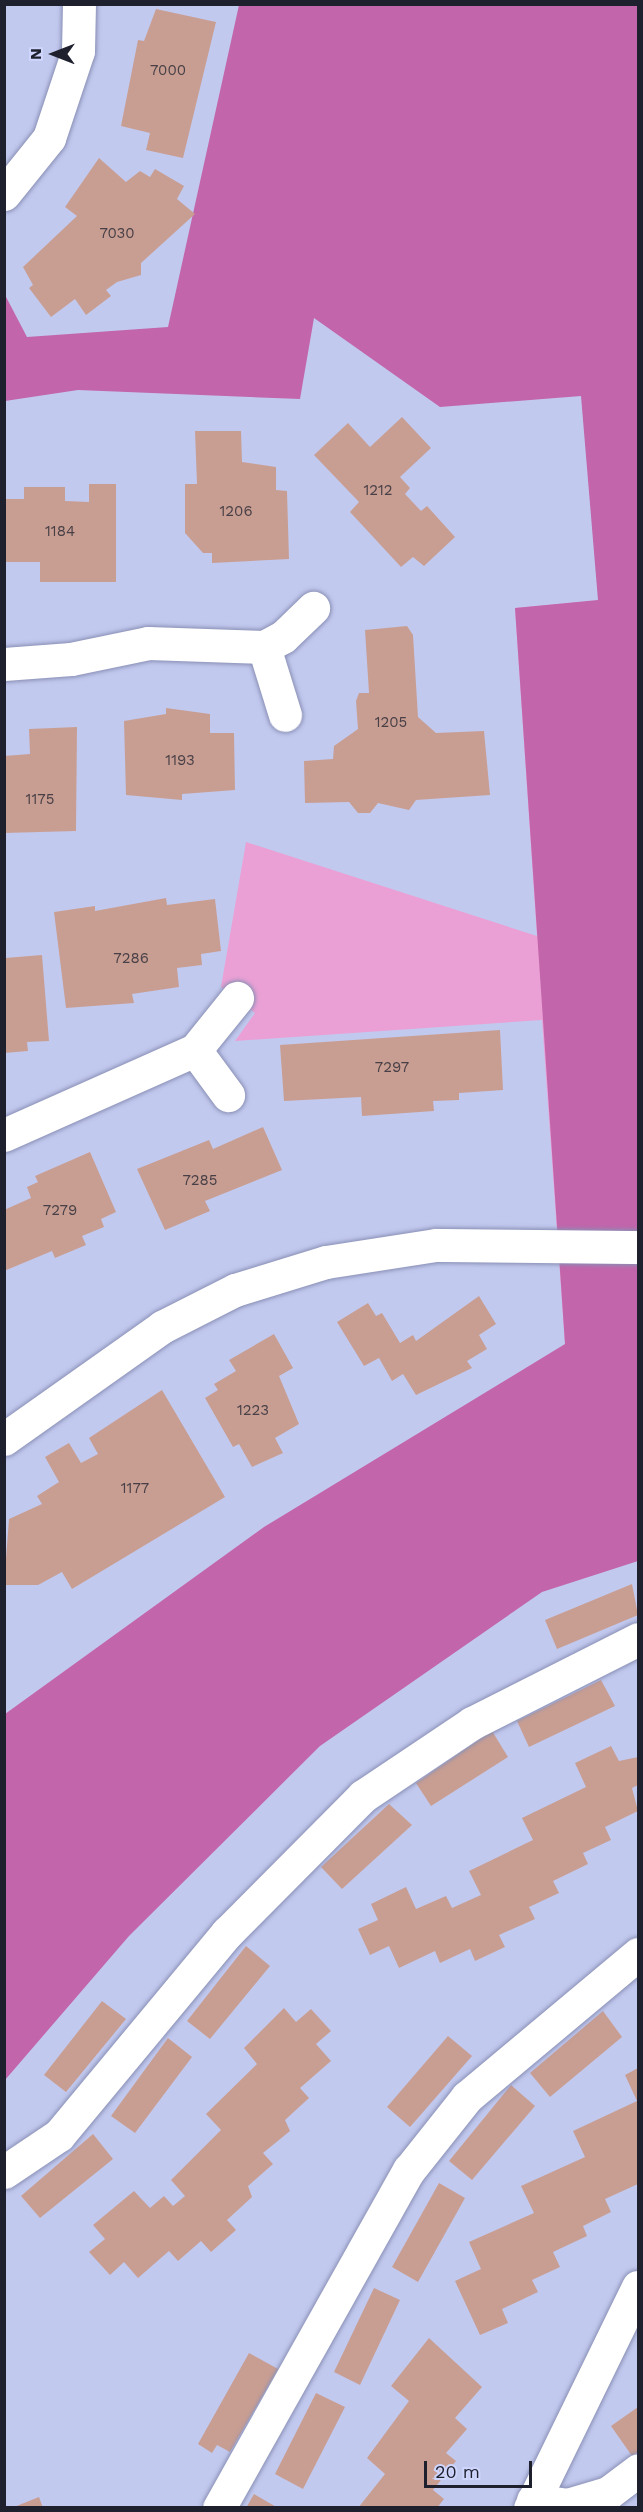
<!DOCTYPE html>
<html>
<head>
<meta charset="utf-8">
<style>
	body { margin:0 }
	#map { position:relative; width:643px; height:2512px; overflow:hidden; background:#c2c9ef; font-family:"Work Sans",sans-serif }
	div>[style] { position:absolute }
	.green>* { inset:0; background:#eaa0d5 }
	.forest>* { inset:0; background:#c265ab }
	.building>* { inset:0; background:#c99e92 }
	.roads { filter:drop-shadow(0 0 2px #898fb4) drop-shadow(0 0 2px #898fb4) }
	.minor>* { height:33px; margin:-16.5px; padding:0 16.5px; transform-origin:16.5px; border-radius:16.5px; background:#fff }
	span { translate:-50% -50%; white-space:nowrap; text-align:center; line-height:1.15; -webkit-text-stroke:4.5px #cfd6fd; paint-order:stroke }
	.number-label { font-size:15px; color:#494047 }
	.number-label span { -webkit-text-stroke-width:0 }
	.frame { position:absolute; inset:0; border:6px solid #1e202e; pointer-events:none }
	.north { position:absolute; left:24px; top:24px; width:60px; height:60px; -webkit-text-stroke:4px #cfd6fd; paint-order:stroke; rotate:270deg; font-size:16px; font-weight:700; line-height:24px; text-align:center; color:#1e202e }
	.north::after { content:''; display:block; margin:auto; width:21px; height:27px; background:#1e202e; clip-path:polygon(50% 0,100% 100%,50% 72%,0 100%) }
	.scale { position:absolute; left:424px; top:2461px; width:108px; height:27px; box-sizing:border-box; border:3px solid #1e202e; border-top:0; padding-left:8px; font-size:18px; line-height:21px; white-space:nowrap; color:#1e202e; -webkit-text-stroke:4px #cfd6fd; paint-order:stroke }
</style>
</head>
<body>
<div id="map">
	<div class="green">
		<i style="clip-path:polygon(638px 597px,565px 1344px,542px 1020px,235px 1041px,255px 1013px,221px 987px,246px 842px,537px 936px,515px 608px)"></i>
	</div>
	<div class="forest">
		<i style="clip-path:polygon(239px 5px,638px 5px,638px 1561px,542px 1592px,320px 1746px,129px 1936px,5px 2080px,5px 1714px,264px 1527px,565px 1344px,515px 608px,598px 600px,581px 396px,440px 407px,314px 318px,300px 399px,78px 390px,5px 401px,4px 293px,27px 337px,168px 327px)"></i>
	</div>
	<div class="building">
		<i style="clip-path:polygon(156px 9px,216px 22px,183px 158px,146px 150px,150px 133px,121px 126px,138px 40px,144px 41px)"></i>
		<i style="clip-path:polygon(99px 158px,126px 182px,140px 171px,150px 177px,155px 169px,184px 186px,177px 199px,195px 214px,141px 263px,141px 275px,117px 282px,106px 290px,111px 296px,86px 315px,75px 299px,51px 317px,29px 288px,33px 285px,23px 267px,77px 216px,65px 207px)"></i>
		<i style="clip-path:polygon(402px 417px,431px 448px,400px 477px,410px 488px,405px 494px,421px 511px,427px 506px,455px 537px,424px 566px,413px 557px,401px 567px,350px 512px,359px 502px,314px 455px,348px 423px,370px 447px)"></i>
		<i style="clip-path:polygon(195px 431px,241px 431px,242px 462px,276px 467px,276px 490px,287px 491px,289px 559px,212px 563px,212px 553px,203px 553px,185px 533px,185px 484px,197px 484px)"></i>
		<i style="clip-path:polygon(89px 484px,116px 484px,116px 582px,40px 582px,40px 562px,4px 562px,4px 499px,24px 499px,24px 487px,65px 487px,65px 501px,89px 502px)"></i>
		<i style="clip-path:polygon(407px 626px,413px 635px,418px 717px,436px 733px,484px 731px,490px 795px,416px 800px,409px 810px,378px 803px,370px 813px,358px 813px,349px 802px,305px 803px,304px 761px,333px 759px,334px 746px,358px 729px,356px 701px,359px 693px,369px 693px,365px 630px)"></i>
		<i style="clip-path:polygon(166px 708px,210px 714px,210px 733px,234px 733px,235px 790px,182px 794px,182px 800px,126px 795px,124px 721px,166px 714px)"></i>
		<i style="clip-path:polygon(77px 727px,76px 831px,4px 833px,4px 756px,30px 754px,29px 729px)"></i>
		<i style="clip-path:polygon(166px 898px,167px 905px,215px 899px,221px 951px,201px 954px,202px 965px,177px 968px,179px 987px,132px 994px,134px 1003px,66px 1008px,54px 912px,95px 906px,95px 911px)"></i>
		<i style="clip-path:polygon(42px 955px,49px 1041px,27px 1042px,28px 1051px,4px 1053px,5px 958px)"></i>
		<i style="clip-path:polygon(500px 1030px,503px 1090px,459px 1093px,459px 1100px,433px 1101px,434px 1111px,362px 1116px,361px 1097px,284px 1101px,280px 1045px)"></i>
		<i style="clip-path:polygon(263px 1127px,282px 1170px,205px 1201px,210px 1211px,165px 1230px,137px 1169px,209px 1140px,213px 1149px)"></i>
		<i style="clip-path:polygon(90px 1152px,116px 1212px,101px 1219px,104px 1227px,82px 1236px,86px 1245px,55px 1258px,52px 1251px,4px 1271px,4px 1210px,31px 1198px,27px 1187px,38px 1182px,35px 1176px)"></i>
		<i style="clip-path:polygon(479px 1296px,496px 1324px,479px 1335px,487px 1349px,467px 1361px,472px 1368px,416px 1395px,403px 1374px,392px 1381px,379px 1358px,364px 1366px,337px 1322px,368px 1303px,376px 1316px,382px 1313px,400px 1343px,413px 1335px,416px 1341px)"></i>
		<i style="clip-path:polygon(274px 1334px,293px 1368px,279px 1376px,299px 1424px,275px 1438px,283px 1453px,252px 1467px,239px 1444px,233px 1447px,205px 1398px,218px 1390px,214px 1384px,236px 1371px,229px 1360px)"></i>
		<i style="clip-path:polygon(162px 1390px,225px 1497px,72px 1589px,62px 1572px,38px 1585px,4px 1585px,9px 1519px,42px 1504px,37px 1496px,59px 1482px,45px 1457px,69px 1443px,81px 1463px,98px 1454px,89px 1438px)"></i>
		<i style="clip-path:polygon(632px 1584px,638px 1615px,557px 1649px,545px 1620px)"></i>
		<i style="clip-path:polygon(601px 1680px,615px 1706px,529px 1747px,517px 1721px)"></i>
		<i style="clip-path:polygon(492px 1731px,508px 1757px,431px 1806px,416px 1783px)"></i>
		<i style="clip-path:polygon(611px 1746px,619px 1761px,638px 1757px,638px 1785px,632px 1788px,638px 1811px,605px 1827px,611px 1840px,583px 1853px,588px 1864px,553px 1881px,559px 1893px,529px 1907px,535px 1919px,499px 1935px,505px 1947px,475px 1961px,470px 1949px,440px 1963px,435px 1951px,399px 1968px,389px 1946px,370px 1955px,358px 1929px,378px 1920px,371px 1904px,406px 1887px,416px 1909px,446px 1896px,452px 1908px,481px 1895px,469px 1871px,533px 1840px,522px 1818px,586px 1787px,575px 1763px)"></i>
		<i style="clip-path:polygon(389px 1804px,412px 1825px,342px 1889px,321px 1867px)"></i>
		<i style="clip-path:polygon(246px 1946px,270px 1966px,210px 2039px,187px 2021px)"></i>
		<i style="clip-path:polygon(102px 2001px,126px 2019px,66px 2092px,44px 2075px)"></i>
		<i style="clip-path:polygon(284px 2008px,296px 2022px,311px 2009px,331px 2031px,316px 2044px,331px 2061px,300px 2088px,309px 2098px,285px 2120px,290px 2131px,263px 2153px,273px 2164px,248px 2186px,252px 2197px,227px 2220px,236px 2230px,211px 2252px,201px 2241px,178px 2261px,169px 2251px,138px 2278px,124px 2262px,110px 2275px,89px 2252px,105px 2239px,93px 2225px,134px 2191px,150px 2208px,164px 2196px,173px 2206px,185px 2196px,171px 2180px,221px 2130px,206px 2114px,257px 2064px,244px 2048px)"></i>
		<i style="clip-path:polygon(603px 2011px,622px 2037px,550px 2097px,530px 2073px)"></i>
		<i style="clip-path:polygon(448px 2036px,472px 2056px,410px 2127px,387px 2107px)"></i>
		<i style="clip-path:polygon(168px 2038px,192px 2057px,135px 2133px,111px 2116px)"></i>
		<i style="clip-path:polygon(638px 2068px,638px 2184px,605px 2199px,611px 2212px,583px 2226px,587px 2236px,553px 2252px,560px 2267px,532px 2280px,538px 2292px,502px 2309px,508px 2323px,480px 2335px,455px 2281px,481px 2269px,469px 2242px,534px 2213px,521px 2186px,585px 2157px,573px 2131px,637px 2101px,625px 2075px)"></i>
		<i style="clip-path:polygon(511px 2085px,535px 2106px,472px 2180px,449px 2161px)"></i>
		<i style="clip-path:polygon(93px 2134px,113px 2159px,40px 2218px,21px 2196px)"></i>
		<i style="clip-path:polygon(439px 2183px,465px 2198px,418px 2282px,392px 2267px)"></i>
		<i style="clip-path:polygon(374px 2288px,400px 2300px,360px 2385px,334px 2372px)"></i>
		<i style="clip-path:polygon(429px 2338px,482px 2387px,455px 2418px,467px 2429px,446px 2453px,456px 2461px,433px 2490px,444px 2499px,437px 2508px,358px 2508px,385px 2474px,367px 2458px,409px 2401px,391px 2386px)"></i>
		<i style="clip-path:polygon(249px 2353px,278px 2369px,230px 2452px,217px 2445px,212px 2453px,198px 2444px)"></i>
		<i style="clip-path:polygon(316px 2393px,345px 2407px,303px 2489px,275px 2474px)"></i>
		<i style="clip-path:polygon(638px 2407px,638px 2452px,632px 2456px,611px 2426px)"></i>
		<i style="clip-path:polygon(254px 2494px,278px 2508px,246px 2508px)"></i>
		<i style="clip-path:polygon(39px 2497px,43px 2508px,14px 2508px,14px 2507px)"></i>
	</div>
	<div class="roads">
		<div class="minor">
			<i style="left:4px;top:194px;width:72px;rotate:-51.2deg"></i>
			<i style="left:49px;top:138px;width:92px;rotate:-71.6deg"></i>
			<i style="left:78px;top:51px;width:47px;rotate:-88.8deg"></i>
			<i style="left:264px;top:647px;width:71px;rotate:72.8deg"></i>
			<i style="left:4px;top:664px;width:67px;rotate:-4.3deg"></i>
			<i style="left:71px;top:659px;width:79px;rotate:-11.7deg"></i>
			<i style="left:148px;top:643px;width:116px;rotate:2deg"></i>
			<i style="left:264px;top:647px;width:21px;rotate:-28deg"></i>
			<i style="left:283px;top:637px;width:42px;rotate:-44deg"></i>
			<i style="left:195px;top:1050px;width:56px;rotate:53.7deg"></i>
			<i style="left:4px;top:1135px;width:209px;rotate:-24deg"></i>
			<i style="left:195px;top:1050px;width:67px;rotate:-51.1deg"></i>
			<i style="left:4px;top:1439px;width:194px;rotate:-35.3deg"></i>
			<i style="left:162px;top:1327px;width:82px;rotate:-26.9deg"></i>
			<i style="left:235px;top:1290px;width:95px;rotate:-17.1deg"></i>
			<i style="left:326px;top:1262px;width:111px;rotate:-8.8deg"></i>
			<i style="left:436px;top:1245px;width:202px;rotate:0.6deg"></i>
			<i style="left:4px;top:2172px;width:66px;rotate:-33.9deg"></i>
			<i style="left:59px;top:2135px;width:263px;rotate:-50.3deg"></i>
			<i style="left:227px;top:1933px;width:193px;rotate:-45.2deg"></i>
			<i style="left:363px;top:1796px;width:131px;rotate:-33.8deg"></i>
			<i style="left:472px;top:1723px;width:186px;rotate:-26.8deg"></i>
			<i style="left:533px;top:2500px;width:34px;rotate:8deg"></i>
			<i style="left:567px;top:2505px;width:43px;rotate:-16.3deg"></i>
			<i style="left:608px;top:2493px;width:38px;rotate:-37deg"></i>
			<i style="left:219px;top:2508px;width:388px;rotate:-60.7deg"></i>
			<i style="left:409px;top:2170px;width:93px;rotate:-51.5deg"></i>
			<i style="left:467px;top:2097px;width:223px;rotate:-39.9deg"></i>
			<i style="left:530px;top:2508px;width:246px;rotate:-64deg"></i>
		</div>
	</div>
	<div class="number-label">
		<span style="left:168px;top:71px">7000</span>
		<span style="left:117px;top:234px">7030</span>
		<span style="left:378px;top:491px">1212</span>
		<span style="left:236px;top:512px">1206</span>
		<span style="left:60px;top:532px">1184</span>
		<span style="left:391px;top:723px">1205</span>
		<span style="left:180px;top:761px">1193</span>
		<span style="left:40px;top:800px">1175</span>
		<span style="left:131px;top:959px">7286</span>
		<span style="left:392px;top:1068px">7297</span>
		<span style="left:200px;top:1181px">7285</span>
		<span style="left:60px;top:1211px">7279</span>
		<span style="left:253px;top:1411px">1223</span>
		<span style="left:135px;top:1489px">1177</span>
	</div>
	<div class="frame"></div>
	<div class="north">N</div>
	<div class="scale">20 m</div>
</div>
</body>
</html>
